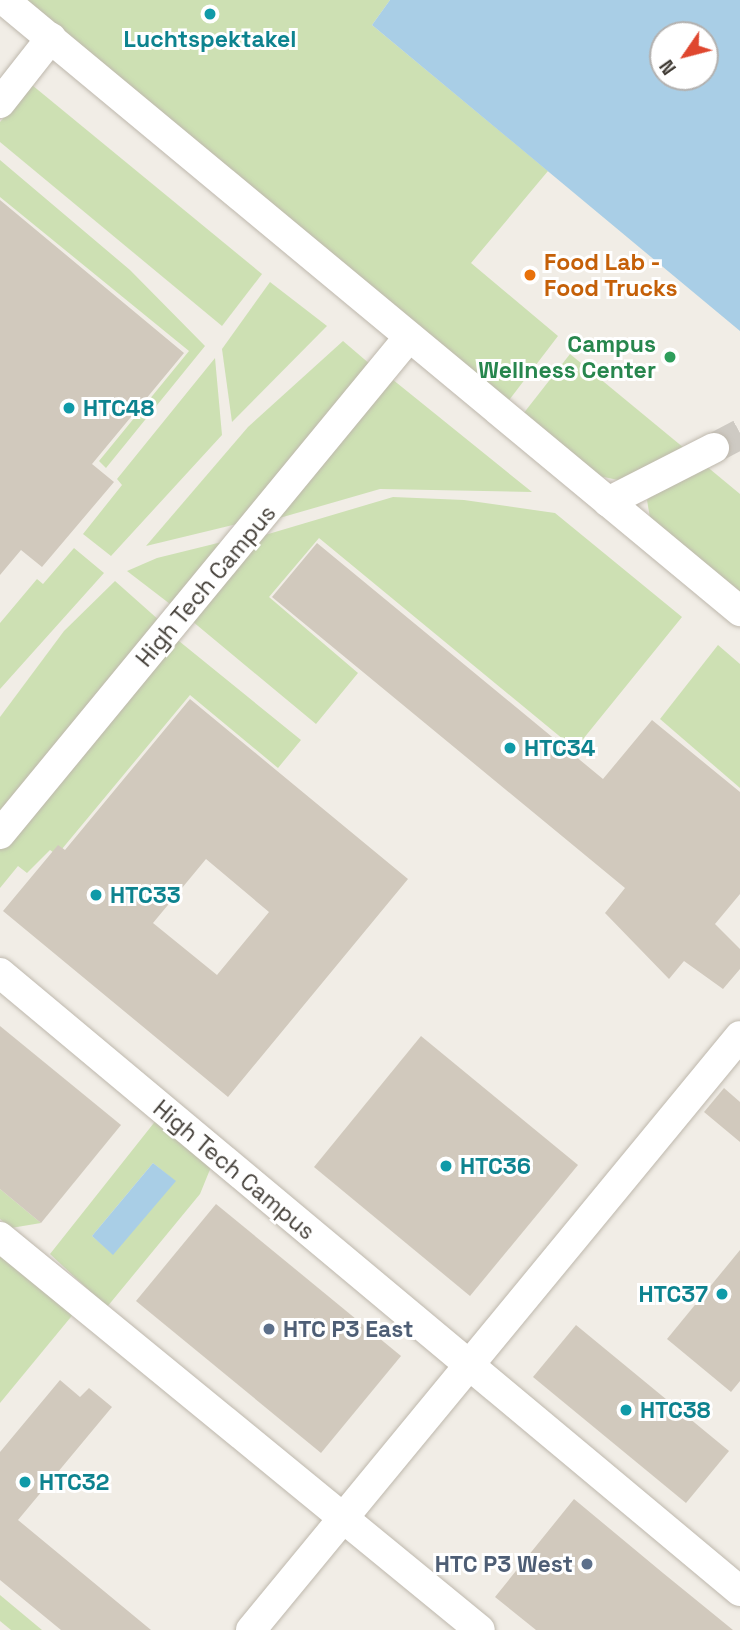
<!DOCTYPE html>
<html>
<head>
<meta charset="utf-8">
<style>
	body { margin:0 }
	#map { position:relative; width:740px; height:1630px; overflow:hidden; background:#f1ede6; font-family:"Space Grotesk",sans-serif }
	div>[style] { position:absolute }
	.green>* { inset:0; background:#cde0b3 }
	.water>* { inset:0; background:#a9cee6 }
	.building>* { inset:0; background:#d1c9bd }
	.street-tunnel>* { height:30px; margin-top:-15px; transform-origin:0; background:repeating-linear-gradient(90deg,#cecac3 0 30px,transparent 0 45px) }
	.roads { filter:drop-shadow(0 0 2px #beb8ad) drop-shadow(0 0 2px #beb8ad) }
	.street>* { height:30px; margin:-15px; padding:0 15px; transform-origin:15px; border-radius:15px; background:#fff }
	.dots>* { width:19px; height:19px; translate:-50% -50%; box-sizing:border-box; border:4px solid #fff; border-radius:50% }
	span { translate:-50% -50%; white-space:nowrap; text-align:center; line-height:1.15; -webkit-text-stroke:6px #fff; paint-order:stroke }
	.culture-label { font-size:23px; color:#0d838f; font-weight:700 }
	.left { translate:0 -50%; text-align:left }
	.right { translate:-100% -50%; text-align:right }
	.food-label { font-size:23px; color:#c56008; font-weight:700 }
	.leisure-label { font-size:23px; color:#27864d; font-weight:700 }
	.street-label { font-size:23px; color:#423d36 }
	.service-label { font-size:23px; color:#4e5e75; font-weight:700 }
	.north { position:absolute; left:649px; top:21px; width:70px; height:70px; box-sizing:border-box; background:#fff; border:2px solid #b3b1af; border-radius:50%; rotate:235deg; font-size:19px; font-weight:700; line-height:28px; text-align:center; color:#423d36 }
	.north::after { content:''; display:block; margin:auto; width:24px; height:32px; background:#df472f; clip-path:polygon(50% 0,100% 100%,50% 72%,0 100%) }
</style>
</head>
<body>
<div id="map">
	<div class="green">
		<i style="clip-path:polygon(20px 0,390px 0,372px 25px,548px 171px,471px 263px,558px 336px,503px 408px)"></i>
		<i style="clip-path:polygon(32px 85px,262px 274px,222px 326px,0 142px,0 122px)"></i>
		<i style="clip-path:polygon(0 160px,130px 270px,205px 346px,106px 468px,99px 461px,189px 351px,0 197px)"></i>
		<i style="clip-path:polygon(270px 282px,327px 326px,232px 422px,222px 349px)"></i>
		<i style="clip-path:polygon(343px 341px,371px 365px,237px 524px,146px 546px,248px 427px)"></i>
		<i style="clip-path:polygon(570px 354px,684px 448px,618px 480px,594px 475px,523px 414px)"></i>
		<i style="clip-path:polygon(215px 358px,222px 435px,111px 556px,83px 534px,122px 485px,117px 479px)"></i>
		<i style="clip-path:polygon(392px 379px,532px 492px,380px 489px,276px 519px)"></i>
		<i style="clip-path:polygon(705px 465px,740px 494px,740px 593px,650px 518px,647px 500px,655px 492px)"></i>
		<i style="clip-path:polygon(393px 497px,464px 500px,555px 513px,682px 617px,575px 749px,319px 538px,269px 597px,358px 673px,316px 724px,192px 621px,265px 535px)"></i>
		<i style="clip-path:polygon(226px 541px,170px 604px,127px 571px,157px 558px)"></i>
		<i style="clip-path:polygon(74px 548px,104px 573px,0 689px,0 623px,37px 579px,43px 584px)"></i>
		<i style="clip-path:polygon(115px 581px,160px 621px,0 818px,0 717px,64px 631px)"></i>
		<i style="clip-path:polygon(174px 637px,301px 740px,278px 768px,190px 695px,57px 855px,50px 850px,27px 873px,18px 866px,0 888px,0 850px)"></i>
		<i style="clip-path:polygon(718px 645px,740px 664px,740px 788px,660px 719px)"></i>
		<i style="clip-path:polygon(evenodd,157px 1119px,211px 1167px,200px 1194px,107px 1307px,50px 1254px,157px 1119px,153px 1163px,175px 1181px,113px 1254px,92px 1236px,153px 1163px)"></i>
		<i style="clip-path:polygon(0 1189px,41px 1223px,11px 1228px,0 1219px)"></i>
		<i style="clip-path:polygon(0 1250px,75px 1312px,0 1403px)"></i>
		<i style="clip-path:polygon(0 1595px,42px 1630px,11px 1630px,0 1621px)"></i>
	</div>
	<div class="water">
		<i style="clip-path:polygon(evenodd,390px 0,740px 0,740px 331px,372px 25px,390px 0,705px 35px,705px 77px,663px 77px,663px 35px,705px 35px)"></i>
		<i style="clip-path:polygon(153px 1163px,176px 1181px,113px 1255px,92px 1236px)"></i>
	</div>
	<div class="building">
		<i style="clip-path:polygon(0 200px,184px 353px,92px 464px,114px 482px,42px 567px,21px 550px,0 575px)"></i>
		<i style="clip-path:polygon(317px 543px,603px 779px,652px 720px,740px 792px,740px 894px,715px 924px,740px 949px,740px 969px,723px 989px,684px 961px,669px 979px,605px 913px,625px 888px,272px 597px)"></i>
		<i style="clip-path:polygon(evenodd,190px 699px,408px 879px,228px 1097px,3px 911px,58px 845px,65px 850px,190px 699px,206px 859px,269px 912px,217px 975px,153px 923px,206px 859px)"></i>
		<i style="clip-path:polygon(0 1026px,121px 1125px,41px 1223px,0 1189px)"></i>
		<i style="clip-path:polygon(421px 1036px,578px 1165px,470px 1296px,314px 1167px)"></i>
		<i style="clip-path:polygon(724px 1088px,740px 1102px,740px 1142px,704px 1112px)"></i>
		<i style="clip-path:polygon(216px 1204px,401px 1356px,321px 1453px,136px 1301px)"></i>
		<i style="clip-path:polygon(740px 1250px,740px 1381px,731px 1392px,667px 1339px)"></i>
		<i style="clip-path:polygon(576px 1325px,729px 1451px,686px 1503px,533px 1377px)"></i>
		<i style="clip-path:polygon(60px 1380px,80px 1397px,89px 1388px,112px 1407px,18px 1520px,151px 1630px,61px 1630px,0 1580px,0 1452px)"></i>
		<i style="clip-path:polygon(574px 1499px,663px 1573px,733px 1630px,536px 1630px,495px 1597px)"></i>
	</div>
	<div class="street-tunnel">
		<i style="left:714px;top:448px;width:30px;rotate:-28deg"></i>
	</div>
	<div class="roads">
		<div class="street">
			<i style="left:4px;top:0;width:957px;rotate:39.7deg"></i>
			<i style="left:0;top:103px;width:83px;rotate:-51.9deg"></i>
			<i style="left:608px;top:502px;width:119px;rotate:-27deg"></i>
			<i style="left:0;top:834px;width:644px;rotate:-50.55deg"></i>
			<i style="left:0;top:973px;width:964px;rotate:39.87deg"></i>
			<i style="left:0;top:1237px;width:620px;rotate:39.31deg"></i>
			<i style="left:251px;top:1630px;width:769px;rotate:-50.54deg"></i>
		</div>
	</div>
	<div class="dots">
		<i style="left:210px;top:14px;background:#0f9aa8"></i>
		<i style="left:530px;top:275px;background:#e8710a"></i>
		<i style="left:670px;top:357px;background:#2e9e5b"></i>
		<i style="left:69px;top:408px;background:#0f9aa8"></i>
		<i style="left:510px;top:748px;background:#0f9aa8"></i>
		<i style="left:96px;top:895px;background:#0f9aa8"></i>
		<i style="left:446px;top:1166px;background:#0f9aa8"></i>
		<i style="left:722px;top:1294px;background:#0f9aa8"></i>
		<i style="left:269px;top:1329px;background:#5c6f8a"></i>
		<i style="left:626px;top:1410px;background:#0f9aa8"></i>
		<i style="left:25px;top:1482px;background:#0f9aa8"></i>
		<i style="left:587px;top:1564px;background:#5c6f8a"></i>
	</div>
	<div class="culture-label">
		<span style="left:210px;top:39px">Luchtspektakel</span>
		<span class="left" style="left:83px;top:408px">HTC48</span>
		<span class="left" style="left:524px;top:748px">HTC34</span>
		<span class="left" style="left:110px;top:895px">HTC33</span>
		<span class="left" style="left:460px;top:1166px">HTC36</span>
		<span class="right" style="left:708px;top:1294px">HTC37</span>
		<span class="left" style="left:640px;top:1410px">HTC38</span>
		<span class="left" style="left:39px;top:1482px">HTC32</span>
	</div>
	<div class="food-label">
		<span class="left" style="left:544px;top:275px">Food Lab -<br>Food Trucks</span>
	</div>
	<div class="leisure-label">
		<span class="right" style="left:656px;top:357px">Campus<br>Wellness Center</span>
	</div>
	<div class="street-label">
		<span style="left:206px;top:586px;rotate:-50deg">High Tech Campus</span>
		<span style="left:234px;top:1170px;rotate:40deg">High Tech Campus</span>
	</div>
	<div class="service-label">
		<span class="left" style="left:283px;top:1329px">HTC P3 East</span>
		<span class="right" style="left:573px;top:1564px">HTC P3 West</span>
	</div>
	<div class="north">N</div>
</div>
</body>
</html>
